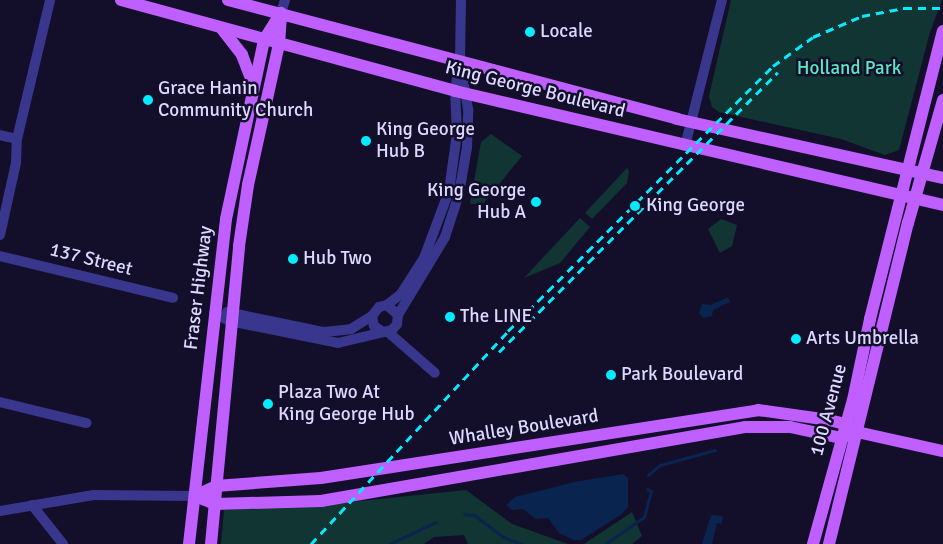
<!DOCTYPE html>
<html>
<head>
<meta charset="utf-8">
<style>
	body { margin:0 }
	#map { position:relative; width:943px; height:544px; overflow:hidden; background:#130f2a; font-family:Signika,sans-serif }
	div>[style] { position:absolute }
	.green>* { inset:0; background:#113533 }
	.water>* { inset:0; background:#09244f }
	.stream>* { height:3px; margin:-1.5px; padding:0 1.5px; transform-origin:1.5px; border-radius:1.5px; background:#09244f }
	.minor>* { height:10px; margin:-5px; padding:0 5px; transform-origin:5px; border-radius:5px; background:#38378d }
	.major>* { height:12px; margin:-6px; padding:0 6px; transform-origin:6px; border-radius:6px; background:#c05fff }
	.rail>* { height:3px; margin-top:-1.5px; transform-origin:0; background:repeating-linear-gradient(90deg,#04ebff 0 8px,transparent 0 14px) }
	.dots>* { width:14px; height:14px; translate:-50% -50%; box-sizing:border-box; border:2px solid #130f2a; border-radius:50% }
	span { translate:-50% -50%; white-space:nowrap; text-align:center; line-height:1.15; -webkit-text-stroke:5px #130f2a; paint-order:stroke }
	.poi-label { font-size:19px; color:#dcd8ff }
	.left { translate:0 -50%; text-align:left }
	.right { translate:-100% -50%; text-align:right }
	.park-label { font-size:19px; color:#5be8c2 }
	.street-label { font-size:19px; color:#dcd8ff }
</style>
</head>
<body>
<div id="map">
	<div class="green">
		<i style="clip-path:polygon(731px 0,942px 0,930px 32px,899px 150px,885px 155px,841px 139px,719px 112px,712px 107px,709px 96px)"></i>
		<i style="clip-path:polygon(491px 134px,522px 156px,483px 204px,470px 204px,481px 142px)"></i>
		<i style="clip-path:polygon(627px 168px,629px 171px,627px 183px,592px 219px,585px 213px)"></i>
		<i style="clip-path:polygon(580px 218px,590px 227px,560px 263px,524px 278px)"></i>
		<i style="clip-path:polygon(721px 219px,737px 225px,732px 246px,720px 253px,708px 229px)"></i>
		<i style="clip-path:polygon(466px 490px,512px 524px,568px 544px,468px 544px,464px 535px,434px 537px,424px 544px,221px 544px,224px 510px,322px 505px)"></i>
		<i style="clip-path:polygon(632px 512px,642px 536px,632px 544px,584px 544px)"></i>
	</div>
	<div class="water">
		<i style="clip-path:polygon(728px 297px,730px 302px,713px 310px,712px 316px,704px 318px,699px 313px,702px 304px,711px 305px)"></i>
		<i style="clip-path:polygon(623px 474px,628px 478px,628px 507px,622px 514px,581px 540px,574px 540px,559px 533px,548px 518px,535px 519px,523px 509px,512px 510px,506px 505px,515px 497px,574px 482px)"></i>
		<i style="clip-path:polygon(711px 515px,723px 516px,721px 524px,717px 523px,712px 544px,702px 544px)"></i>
	</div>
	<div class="stream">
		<i style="left:648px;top:475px;width:16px;rotate:-40deg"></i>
		<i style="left:660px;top:465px;width:57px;rotate:-15.3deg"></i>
		<i style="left:464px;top:514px;width:10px;rotate:6deg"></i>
		<i style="left:474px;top:515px;width:36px;rotate:37deg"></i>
		<i style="left:503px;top:537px;width:20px;rotate:20deg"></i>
		<i style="left:389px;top:544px;width:52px;rotate:-25.1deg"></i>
		<i style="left:605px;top:544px;width:47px;rotate:-34.7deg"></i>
		<i style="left:644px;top:517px;width:27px;rotate:-75deg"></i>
		<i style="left:651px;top:491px;width:4px;rotate:-153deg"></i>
	</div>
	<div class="minor">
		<i style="left:281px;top:13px;width:14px;rotate:-73deg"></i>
		<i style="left:0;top:135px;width:17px;rotate:13deg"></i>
		<i style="left:685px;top:146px;width:151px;rotate:-75.8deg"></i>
		<i style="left:0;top:235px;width:74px;rotate:-77.5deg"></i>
		<i style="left:16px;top:163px;width:24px;rotate:-88deg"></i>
		<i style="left:17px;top:139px;width:143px;rotate:-76.6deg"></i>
		<i style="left:0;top:256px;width:178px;rotate:13.6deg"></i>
		<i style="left:387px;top:305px;width:18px;rotate:-38deg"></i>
		<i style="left:401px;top:294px;width:43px;rotate:-57.4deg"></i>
		<i style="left:424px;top:258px;width:72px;rotate:-69.5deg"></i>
		<i style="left:449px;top:191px;width:59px;rotate:-82.1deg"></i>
		<i style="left:457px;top:133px;width:42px;rotate:-92.7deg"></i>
		<i style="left:455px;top:91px;width:30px;rotate:-81deg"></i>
		<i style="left:460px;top:61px;width:61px;rotate:-89.1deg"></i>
		<i style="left:227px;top:312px;width:99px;rotate:11.7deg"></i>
		<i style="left:324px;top:332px;width:27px;rotate:-6deg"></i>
		<i style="left:351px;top:329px;width:25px;rotate:-32deg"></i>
		<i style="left:214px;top:313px;width:18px;rotate:27deg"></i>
		<i style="left:230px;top:321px;width:110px;rotate:11.5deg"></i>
		<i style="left:338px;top:343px;width:56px;rotate:-13.5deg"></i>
		<i style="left:392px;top:330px;width:8px;rotate:-50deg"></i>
		<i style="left:397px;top:324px;width:9px;rotate:-84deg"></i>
		<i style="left:398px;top:315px;width:15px;rotate:-138deg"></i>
		<i style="left:387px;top:305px;width:8px;rotate:166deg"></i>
		<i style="left:379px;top:307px;width:11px;rotate:128deg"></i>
		<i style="left:372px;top:316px;width:10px;rotate:79deg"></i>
		<i style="left:374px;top:326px;width:11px;rotate:34deg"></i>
		<i style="left:398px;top:315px;width:91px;rotate:-58.9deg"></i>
		<i style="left:445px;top:237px;width:45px;rotate:-72deg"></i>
		<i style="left:459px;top:194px;width:48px;rotate:-80.3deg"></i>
		<i style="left:467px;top:147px;width:38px;rotate:-88deg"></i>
		<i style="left:468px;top:109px;width:43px;rotate:-99.5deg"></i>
		<i style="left:388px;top:332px;width:62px;rotate:41.1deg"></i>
		<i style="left:0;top:402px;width:89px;rotate:13.7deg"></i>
		<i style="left:32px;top:505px;width:50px;rotate:51.5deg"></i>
		<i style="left:0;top:511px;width:95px;rotate:-9.7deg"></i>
		<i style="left:94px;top:495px;width:101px;rotate:0.6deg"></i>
	</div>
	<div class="major">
		<i style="left:121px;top:0;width:346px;rotate:15.2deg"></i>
		<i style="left:455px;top:91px;width:501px;rotate:13.15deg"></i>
		<i style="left:228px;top:0;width:465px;rotate:14.8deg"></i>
		<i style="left:677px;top:119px;width:272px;rotate:12.5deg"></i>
		<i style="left:222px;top:29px;width:33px;rotate:52deg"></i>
		<i style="left:242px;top:55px;width:31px;rotate:69deg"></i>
		<i style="left:195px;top:496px;width:23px;rotate:-25deg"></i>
		<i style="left:216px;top:486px;width:105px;rotate:-4.4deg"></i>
		<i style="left:321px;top:478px;width:442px;rotate:-8.8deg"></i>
		<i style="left:758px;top:410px;width:72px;rotate:8deg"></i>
		<i style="left:829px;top:420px;width:16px;rotate:14deg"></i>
		<i style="left:845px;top:424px;width:14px;rotate:34deg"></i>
		<i style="left:857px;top:432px;width:88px;rotate:12.5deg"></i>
		<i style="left:195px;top:496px;width:22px;rotate:22deg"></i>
		<i style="left:215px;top:504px;width:106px;rotate:-1.6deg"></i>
		<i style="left:321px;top:501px;width:430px;rotate:-9.9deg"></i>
		<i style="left:745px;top:427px;width:45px"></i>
		<i style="left:790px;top:427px;width:52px;rotate:12.2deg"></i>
		<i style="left:841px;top:438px;width:17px;rotate:-21deg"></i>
		<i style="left:189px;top:544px;width:327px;rotate:-83.5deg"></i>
		<i style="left:226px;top:219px;width:183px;rotate:-78deg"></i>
		<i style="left:264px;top:40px;width:32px;rotate:-58deg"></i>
		<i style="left:211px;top:544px;width:299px;rotate:-84.6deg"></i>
		<i style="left:239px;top:246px;width:62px;rotate:-81.6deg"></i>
		<i style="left:248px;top:185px;width:144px;rotate:-77.6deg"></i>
		<i style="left:279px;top:44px;width:28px;rotate:-86deg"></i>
		<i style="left:813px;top:544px;width:149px;rotate:-74.5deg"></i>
		<i style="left:853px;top:400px;width:83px;rotate:-78.1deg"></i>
		<i style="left:870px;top:319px;width:297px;rotate:-75.8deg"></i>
		<i style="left:829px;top:544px;width:331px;rotate:-76.2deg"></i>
		<i style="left:908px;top:223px;width:128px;rotate:-74.1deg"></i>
	</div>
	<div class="rail">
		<i style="left:499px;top:352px;width:395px;rotate:-45.1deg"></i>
		<i style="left:311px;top:544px;width:290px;rotate:-47.2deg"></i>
		<i style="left:508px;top:331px;width:375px;rotate:-45deg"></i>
		<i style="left:773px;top:66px;width:49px;rotate:-35.9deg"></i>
		<i style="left:813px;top:37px;width:53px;rotate:-23.2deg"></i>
		<i style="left:862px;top:16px;width:43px;rotate:-10.8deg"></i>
		<i style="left:904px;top:8px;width:39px"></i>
	</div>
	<div class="dots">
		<i style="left:530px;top:32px;background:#04ebff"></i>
		<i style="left:148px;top:100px;background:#04ebff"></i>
		<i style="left:366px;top:141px;background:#04ebff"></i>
		<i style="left:536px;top:202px;background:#04ebff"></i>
		<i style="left:635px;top:206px;background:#04ebff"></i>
		<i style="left:293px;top:259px;background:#04ebff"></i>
		<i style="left:450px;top:317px;background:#04ebff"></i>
		<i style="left:796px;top:339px;background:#04ebff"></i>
		<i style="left:611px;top:375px;background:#04ebff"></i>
		<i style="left:268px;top:404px;background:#04ebff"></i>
	</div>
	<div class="poi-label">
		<span class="left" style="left:540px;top:32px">Locale</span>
		<span class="left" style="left:158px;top:100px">Grace Hanin<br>Community Church</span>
		<span class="left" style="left:376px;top:141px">King George<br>Hub B</span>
		<span class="right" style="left:526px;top:202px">King George<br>Hub A</span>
		<span class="left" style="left:646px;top:206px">King George</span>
		<span class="left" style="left:303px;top:259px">Hub Two</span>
		<span class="left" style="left:460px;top:317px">The LINE</span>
		<span class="left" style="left:806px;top:339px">Arts Umbrella</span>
		<span class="left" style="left:621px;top:375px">Park Boulevard</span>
		<span class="left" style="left:278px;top:404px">Plaza Two At<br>King George Hub</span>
	</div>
	<div class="park-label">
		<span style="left:849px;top:69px">Holland Park</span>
	</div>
	<div class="street-label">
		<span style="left:535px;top:90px;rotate:14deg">King George Boulevard</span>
		<span style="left:91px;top:260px;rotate:14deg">137 Street</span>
		<span style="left:199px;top:288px;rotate:-83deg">Fraser Highway</span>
		<span style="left:829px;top:410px;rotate:-75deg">100 Avenue</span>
		<span style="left:524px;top:428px;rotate:-9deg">Whalley Boulevard</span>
	</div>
</div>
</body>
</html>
